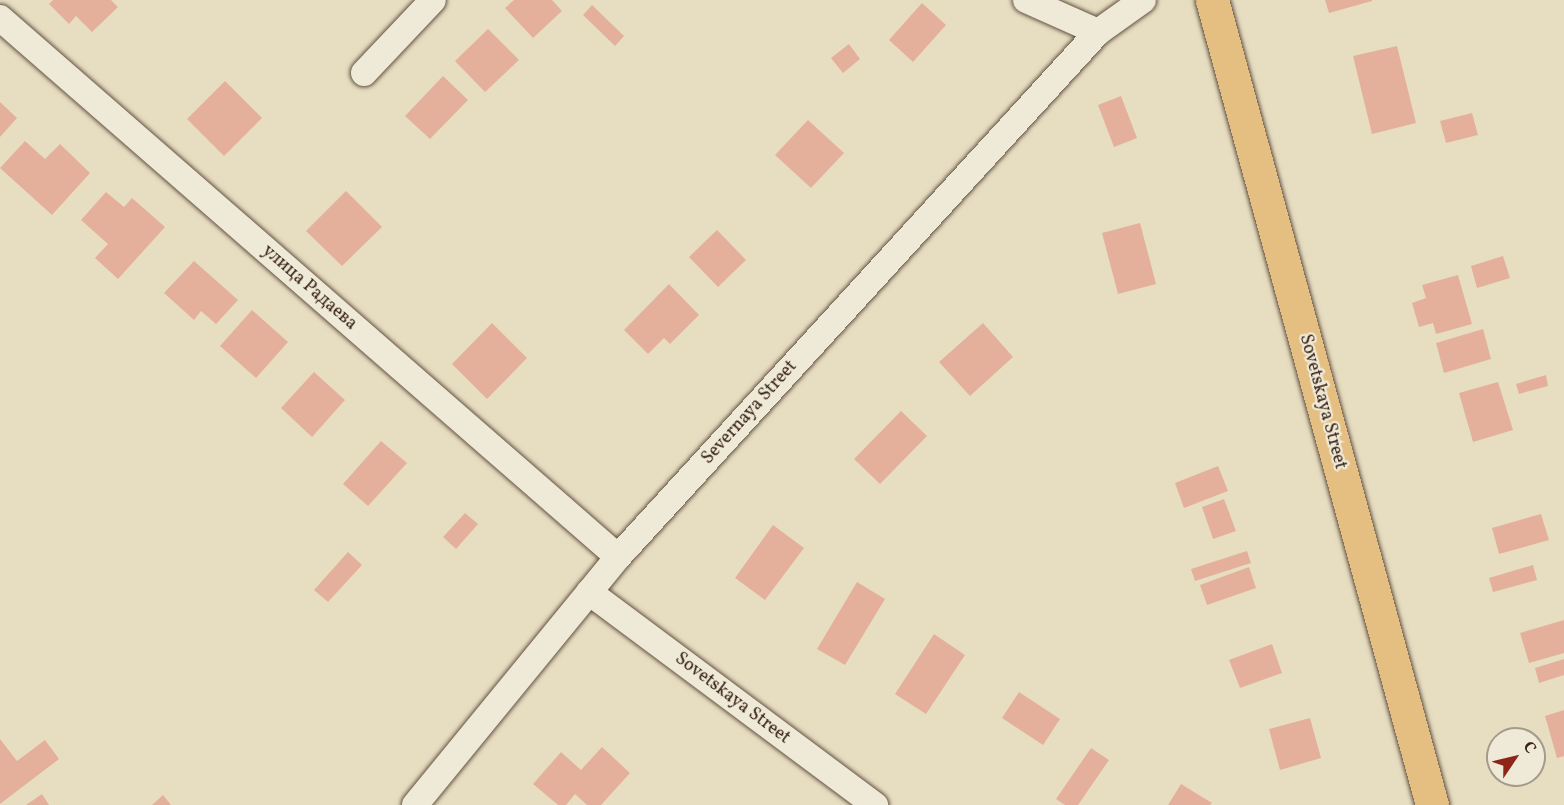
<!DOCTYPE html>
<html>
<head>
<meta charset="utf-8">
<style>
	body { margin:0 }
	#map { position:relative; width:1564px; height:805px; overflow:hidden; background:#e7dec2; font-family:Vollkorn,serif }
	div>[style] { position:absolute }
	.building>* { inset:0; background:#e4b09c }
	.roads { filter:drop-shadow(0 0 2px #645242) drop-shadow(0 0 2px #645242) }
	.street>* { height:26px; margin:-13px; padding:0 13px; transform-origin:13px; border-radius:13px; background:#efead7 }
	.primary>* { height:33px; margin:-16.5px; padding:0 16.5px; transform-origin:16.5px; border-radius:16.5px; background:#e4bf81 }
	span { translate:-50% -50%; white-space:nowrap; text-align:center; line-height:1.15; -webkit-text-stroke:4.5px #efead7; paint-order:stroke }
	.street-label { font-size:18px; color:#392318 }
	.north { position:absolute; left:1486px; top:727px; width:60px; height:60px; box-sizing:border-box; background:#efead7; border:2px solid #a69a8b; border-radius:50%; rotate:55deg; font-size:16px; font-weight:700; line-height:24px; text-align:center; color:#392318 }
	.north::after { content:''; display:block; margin:auto; width:21px; height:27px; background:#8f2418; clip-path:polygon(50% 0,100% 100%,50% 72%,0 100%) }
</style>
</head>
<body>
<div id="map">
	<div class="building">
		<i style="clip-path:polygon(53px 0,111px 0,118px 7px,92px 32px,76px 16px,69px 24px,49px 4px)"></i>
		<i style="clip-path:polygon(514px 0,552px 0,562px 11px,533px 38px,505px 8px)"></i>
		<i style="clip-path:polygon(1325px 0,1372px 0,1372px 1px,1329px 13px)"></i>
		<i style="clip-path:polygon(922px 3px,946px 25px,913px 62px,889px 40px)"></i>
		<i style="clip-path:polygon(592px 5px,624px 36px,615px 46px,583px 15px)"></i>
		<i style="clip-path:polygon(488px 29px,519px 60px,485px 92px,455px 61px)"></i>
		<i style="clip-path:polygon(849px 44px,860px 59px,843px 73px,831px 58px)"></i>
		<i style="clip-path:polygon(1397px 46px,1416px 123px,1372px 134px,1353px 56px)"></i>
		<i style="clip-path:polygon(443px 76px,468px 100px,430px 139px,405px 116px)"></i>
		<i style="clip-path:polygon(225px 81px,262px 118px,224px 156px,187px 119px)"></i>
		<i style="clip-path:polygon(1121px 96px,1137px 138px,1114px 147px,1098px 105px)"></i>
		<i style="clip-path:polygon(0 102px,17px 118px,0 137px)"></i>
		<i style="clip-path:polygon(1472px 113px,1478px 135px,1446px 143px,1440px 121px)"></i>
		<i style="clip-path:polygon(808px 120px,844px 153px,811px 188px,775px 155px)"></i>
		<i style="clip-path:polygon(25px 141px,45px 159px,60px 144px,90px 173px,52px 215px,0 168px)"></i>
		<i style="clip-path:polygon(346px 191px,382px 227px,342px 266px,306px 231px)"></i>
		<i style="clip-path:polygon(106px 192px,124px 207px,132px 198px,165px 227px,118px 279px,95px 258px,108px 244px,81px 220px)"></i>
		<i style="clip-path:polygon(1140px 223px,1156px 284px,1118px 294px,1102px 233px)"></i>
		<i style="clip-path:polygon(717px 230px,746px 260px,718px 287px,689px 257px)"></i>
		<i style="clip-path:polygon(1503px 256px,1510px 278px,1477px 288px,1471px 266px)"></i>
		<i style="clip-path:polygon(194px 261px,238px 300px,216px 324px,201px 311px,194px 320px,164px 293px)"></i>
		<i style="clip-path:polygon(1458px 275px,1472px 324px,1436px 334px,1433px 323px,1419px 327px,1412px 303px,1426px 298px,1422px 285px)"></i>
		<i style="clip-path:polygon(669px 284px,699px 315px,670px 344px,664px 338px,648px 354px,624px 330px)"></i>
		<i style="clip-path:polygon(252px 310px,288px 342px,256px 378px,220px 346px)"></i>
		<i style="clip-path:polygon(492px 323px,527px 358px,487px 399px,452px 364px)"></i>
		<i style="clip-path:polygon(983px 323px,1013px 357px,970px 396px,939px 362px)"></i>
		<i style="clip-path:polygon(1483px 329px,1491px 359px,1444px 373px,1436px 343px)"></i>
		<i style="clip-path:polygon(314px 372px,345px 400px,312px 437px,281px 408px)"></i>
		<i style="clip-path:polygon(1546px 375px,1548px 386px,1519px 394px,1516px 384px)"></i>
		<i style="clip-path:polygon(1498px 382px,1513px 430px,1473px 442px,1459px 393px)"></i>
		<i style="clip-path:polygon(901px 411px,927px 436px,880px 484px,854px 459px)"></i>
		<i style="clip-path:polygon(381px 441px,407px 463px,368px 506px,343px 484px)"></i>
		<i style="clip-path:polygon(1218px 466px,1228px 491px,1184px 508px,1175px 483px)"></i>
		<i style="clip-path:polygon(1224px 499px,1236px 531px,1213px 539px,1202px 507px)"></i>
		<i style="clip-path:polygon(465px 513px,478px 524px,456px 549px,443px 537px)"></i>
		<i style="clip-path:polygon(1541px 514px,1549px 540px,1499px 554px,1492px 528px)"></i>
		<i style="clip-path:polygon(773px 525px,804px 548px,765px 600px,735px 578px)"></i>
		<i style="clip-path:polygon(1247px 551px,1251px 563px,1195px 581px,1191px 569px)"></i>
		<i style="clip-path:polygon(348px 552px,362px 565px,328px 602px,314px 590px)"></i>
		<i style="clip-path:polygon(1533px 565px,1537px 580px,1493px 592px,1489px 578px)"></i>
		<i style="clip-path:polygon(1249px 567px,1256px 588px,1207px 605px,1200px 585px)"></i>
		<i style="clip-path:polygon(857px 582px,885px 599px,845px 665px,817px 649px)"></i>
		<i style="clip-path:polygon(1564px 620px,1564px 653px,1529px 663px,1520px 633px)"></i>
		<i style="clip-path:polygon(934px 634px,965px 655px,926px 714px,895px 694px)"></i>
		<i style="clip-path:polygon(1272px 644px,1282px 673px,1240px 688px,1229px 660px)"></i>
		<i style="clip-path:polygon(1564px 659px,1564px 675px,1539px 683px,1535px 668px)"></i>
		<i style="clip-path:polygon(1019px 692px,1060px 719px,1043px 745px,1002px 718px)"></i>
		<i style="clip-path:polygon(1564px 710px,1564px 756px,1557px 758px,1545px 716px)"></i>
		<i style="clip-path:polygon(1310px 718px,1321px 758px,1280px 770px,1269px 729px)"></i>
		<i style="clip-path:polygon(0 739px,17px 761px,45px 740px,59px 759px,0 804px)"></i>
		<i style="clip-path:polygon(602px 747px,630px 773px,601px 805px,587px 805px,575px 794px,566px 805px,558px 805px,533px 784px,561px 752px,581px 770px)"></i>
		<i style="clip-path:polygon(1091px 748px,1109px 760px,1078px 805px,1065px 805px,1056px 799px)"></i>
		<i style="clip-path:polygon(1181px 784px,1212px 803px,1210px 805px,1168px 805px)"></i>
		<i style="clip-path:polygon(42px 794px,49px 805px,26px 805px)"></i>
		<i style="clip-path:polygon(163px 795px,171px 805px,152px 805px)"></i>
	</div>
	<div class="roads">
		<div class="street">
			<i style="left:1026px;top:0;width:79px;rotate:24deg"></i>
			<i style="left:0;top:18px;width:820px;rotate:41.09deg"></i>
			<i style="left:364px;top:73px;width:100px;rotate:-46.6deg"></i>
			<i style="left:589px;top:592px;width:357px;rotate:36.7deg"></i>
			<i style="left:415px;top:805px;width:320px;rotate:-50.7deg"></i>
			<i style="left:618px;top:557px;width:711px;rotate:-47.56deg"></i>
			<i style="left:1098px;top:32px;width:55px;rotate:-35.4deg"></i>
		</div>
		<div class="primary">
			<i style="left:1212px;top:0;width:835px;rotate:74.71deg"></i>
		</div>
	</div>
	<div class="street-label">
		<span style="left:309px;top:288px;rotate:41deg">улица Радаева</span>
		<span style="left:1322px;top:402px;rotate:75deg">Sovetskaya Street</span>
		<span style="left:750px;top:413px;rotate:-48deg">Severnaya Street</span>
		<span style="left:732px;top:699px;rotate:37deg">Sovetskaya Street</span>
	</div>
	<div class="north">С</div>
</div>
</body>
</html>
